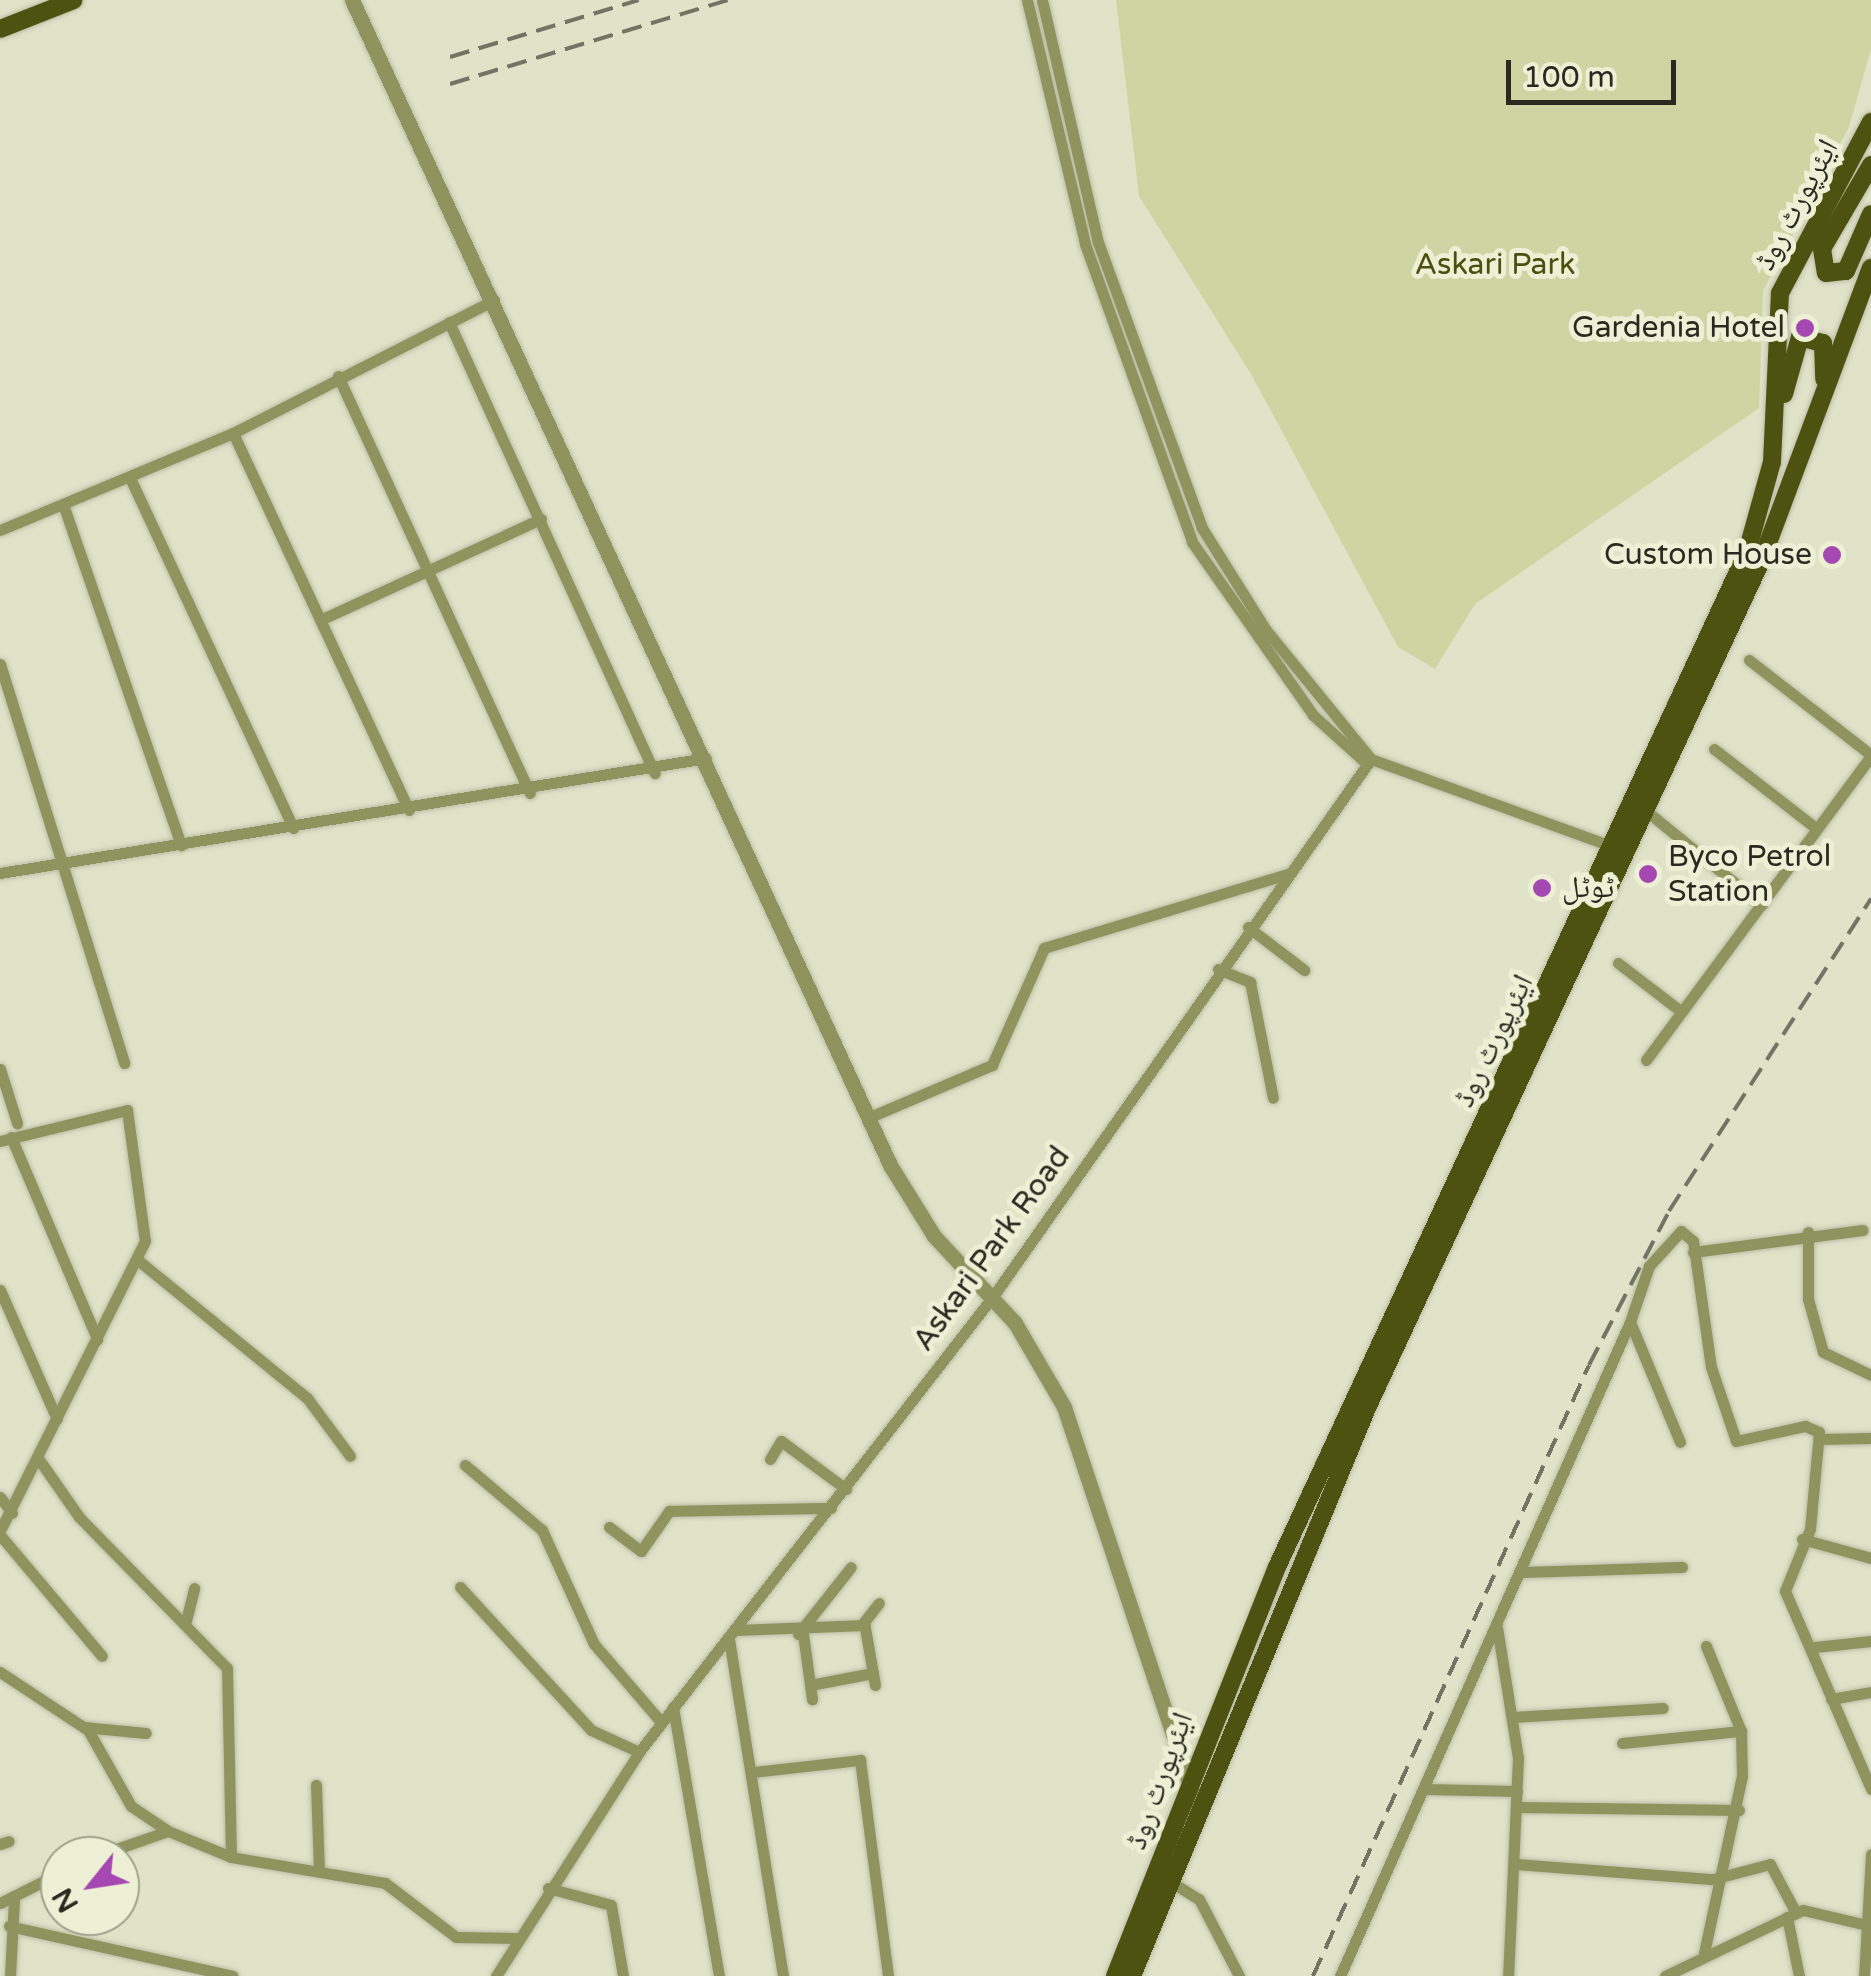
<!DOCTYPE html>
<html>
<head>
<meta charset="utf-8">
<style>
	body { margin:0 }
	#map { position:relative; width:1871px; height:1976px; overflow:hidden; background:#e0e3c8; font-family:"Varela Round","Noto Naskh Arabic",sans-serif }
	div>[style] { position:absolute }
	.green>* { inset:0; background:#cfd4a3 }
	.roads { filter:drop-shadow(0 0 2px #bbbea6) drop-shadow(0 0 2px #bbbea6) }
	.minor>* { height:11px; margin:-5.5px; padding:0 5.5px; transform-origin:5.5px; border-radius:5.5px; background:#8f945e }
	.tertiary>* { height:15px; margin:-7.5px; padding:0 7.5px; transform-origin:7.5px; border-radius:7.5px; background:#8f945e }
	.primary>* { height:18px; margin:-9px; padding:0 9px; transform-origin:9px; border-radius:9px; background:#4e5210 }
	.rail>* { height:4px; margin-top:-2px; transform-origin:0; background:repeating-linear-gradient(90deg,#737564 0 20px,transparent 0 30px) }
	.dots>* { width:28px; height:28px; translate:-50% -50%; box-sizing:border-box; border:5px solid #edf0d5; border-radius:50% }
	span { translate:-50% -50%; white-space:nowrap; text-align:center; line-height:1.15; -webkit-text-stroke:10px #edf0d5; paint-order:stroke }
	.street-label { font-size:30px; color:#292a20 }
	.park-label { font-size:30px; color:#4b4f10 }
	.poi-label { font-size:30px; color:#292a20 }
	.right { translate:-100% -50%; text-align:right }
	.left { translate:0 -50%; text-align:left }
	.north { position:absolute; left:40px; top:1836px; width:100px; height:100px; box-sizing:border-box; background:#edf0d5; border:2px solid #9fa18d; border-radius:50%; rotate:240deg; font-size:28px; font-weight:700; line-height:40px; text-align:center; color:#292a20 }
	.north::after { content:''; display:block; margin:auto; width:35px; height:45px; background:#a648b2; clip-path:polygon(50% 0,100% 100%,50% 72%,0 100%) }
	.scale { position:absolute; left:1506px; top:60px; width:170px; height:45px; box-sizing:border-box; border:5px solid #292a20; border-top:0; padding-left:12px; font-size:30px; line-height:35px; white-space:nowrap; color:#292a20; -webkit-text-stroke:8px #edf0d5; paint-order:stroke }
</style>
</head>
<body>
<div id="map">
	<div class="green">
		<i style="clip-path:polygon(1116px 0,1871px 0,1871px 49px,1849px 127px,1763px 291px,1759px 408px,1475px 604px,1435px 669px,1398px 647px,1251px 374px,1139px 196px)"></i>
	</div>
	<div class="roads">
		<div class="minor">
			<i style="left:1027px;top:0;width:251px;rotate:76.6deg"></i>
			<i style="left:1085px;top:244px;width:317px;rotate:70.2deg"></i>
			<i style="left:1192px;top:542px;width:211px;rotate:55deg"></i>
			<i style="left:1313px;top:715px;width:73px;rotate:42.2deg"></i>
			<i style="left:1042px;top:0;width:248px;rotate:77deg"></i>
			<i style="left:1098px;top:242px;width:304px;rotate:70deg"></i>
			<i style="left:1202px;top:528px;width:120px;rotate:57.9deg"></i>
			<i style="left:1266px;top:630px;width:166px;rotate:50.9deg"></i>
			<i style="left:449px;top:322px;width:496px;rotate:65.5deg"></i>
			<i style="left:338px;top:376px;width:459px;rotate:65.3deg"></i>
			<i style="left:233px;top:433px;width:416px;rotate:65deg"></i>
			<i style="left:131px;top:480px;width:384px;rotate:65deg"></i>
			<i style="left:64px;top:507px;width:358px;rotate:70.9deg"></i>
			<i style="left:0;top:530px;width:252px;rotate:-22.6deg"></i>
			<i style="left:233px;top:433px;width:293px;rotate:-27deg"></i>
			<i style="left:320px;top:620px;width:243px;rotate:-24.6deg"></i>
			<i style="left:1749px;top:660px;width:155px;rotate:37.9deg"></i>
			<i style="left:0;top:664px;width:418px;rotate:72.7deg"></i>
			<i style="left:1714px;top:749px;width:129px;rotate:37.8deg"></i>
			<i style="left:1650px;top:814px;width:144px;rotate:39.1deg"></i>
			<i style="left:0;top:873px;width:715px;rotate:-9.25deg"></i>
			<i style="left:1248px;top:927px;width:71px;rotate:37.5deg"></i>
			<i style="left:1618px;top:963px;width:77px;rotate:37.6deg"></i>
			<i style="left:1218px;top:969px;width:35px;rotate:22deg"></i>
			<i style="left:1250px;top:982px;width:118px;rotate:78.8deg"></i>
			<i style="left:1646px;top:1060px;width:378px;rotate:-53.5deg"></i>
			<i style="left:0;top:1069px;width:57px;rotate:72.5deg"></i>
			<i style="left:870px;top:1117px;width:133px;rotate:-23.1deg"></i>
			<i style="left:992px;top:1065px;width:128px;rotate:-66deg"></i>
			<i style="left:1044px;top:948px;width:254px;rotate:-16.9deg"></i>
			<i style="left:11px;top:1137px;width:220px;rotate:66.9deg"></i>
			<i style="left:0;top:1141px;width:131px;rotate:-13.7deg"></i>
			<i style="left:127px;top:1110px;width:132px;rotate:82.2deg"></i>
			<i style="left:145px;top:1241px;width:323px;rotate:116.6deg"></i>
			<i style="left:1808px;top:1232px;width:67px;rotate:90deg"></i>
			<i style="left:1808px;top:1299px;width:55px;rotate:74.2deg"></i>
			<i style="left:1823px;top:1352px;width:53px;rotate:25.6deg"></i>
			<i style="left:1693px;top:1252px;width:171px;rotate:-7.4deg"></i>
			<i style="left:139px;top:1261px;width:217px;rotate:39.2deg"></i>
			<i style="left:307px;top:1398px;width:72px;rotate:53.4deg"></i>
			<i style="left:0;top:1290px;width:141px;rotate:66.2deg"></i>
			<i style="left:1819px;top:1439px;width:52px;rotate:-1.1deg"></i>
			<i style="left:1680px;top:1442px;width:130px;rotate:-112.6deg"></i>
			<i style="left:1630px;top:1322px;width:59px;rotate:-71.3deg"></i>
			<i style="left:1649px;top:1266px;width:47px;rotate:-47.6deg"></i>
			<i style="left:1681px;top:1231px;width:16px;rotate:40deg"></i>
			<i style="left:1693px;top:1241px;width:127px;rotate:81.9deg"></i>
			<i style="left:1711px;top:1367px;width:78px;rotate:71.3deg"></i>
			<i style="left:1736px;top:1441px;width:71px;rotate:-12.3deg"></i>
			<i style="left:1805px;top:1426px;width:15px;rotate:23deg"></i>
			<i style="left:1819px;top:1432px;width:97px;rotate:95.3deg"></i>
			<i style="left:1810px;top:1529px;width:67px;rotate:112deg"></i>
			<i style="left:1785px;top:1591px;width:216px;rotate:66.5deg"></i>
			<i style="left:770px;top:1459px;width:21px;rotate:-59deg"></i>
			<i style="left:781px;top:1441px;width:81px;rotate:36.4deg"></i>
			<i style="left:40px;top:1461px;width:68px;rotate:55.1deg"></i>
			<i style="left:79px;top:1517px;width:211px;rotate:45.6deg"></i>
			<i style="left:227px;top:1668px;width:189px;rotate:88.8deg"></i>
			<i style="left:465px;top:1465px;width:101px;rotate:40.2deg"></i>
			<i style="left:542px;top:1530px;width:125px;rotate:65.5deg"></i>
			<i style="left:594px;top:1644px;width:103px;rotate:49.3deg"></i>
			<i style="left:0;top:1497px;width:20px;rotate:53deg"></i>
			<i style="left:609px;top:1527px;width:40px;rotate:37deg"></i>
			<i style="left:641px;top:1551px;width:49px;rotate:-55deg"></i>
			<i style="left:669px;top:1511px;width:162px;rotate:-1.1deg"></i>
			<i style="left:0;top:1535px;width:158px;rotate:49.9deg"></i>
			<i style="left:1802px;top:1539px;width:72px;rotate:15.4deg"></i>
			<i style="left:1521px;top:1572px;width:161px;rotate:-1.8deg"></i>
			<i style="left:460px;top:1587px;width:194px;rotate:47.5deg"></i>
			<i style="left:591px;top:1730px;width:53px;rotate:24.6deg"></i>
			<i style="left:185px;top:1625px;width:38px;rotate:-76deg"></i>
			<i style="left:1497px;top:1627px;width:133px;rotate:80.9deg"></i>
			<i style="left:1518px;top:1758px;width:218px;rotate:92.6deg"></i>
			<i style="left:736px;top:1630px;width:129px;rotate:-2.2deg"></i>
			<i style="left:798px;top:1634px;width:85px;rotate:-51.7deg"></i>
			<i style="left:803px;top:1634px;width:66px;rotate:82.1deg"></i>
			<i style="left:729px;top:1639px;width:341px;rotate:80.9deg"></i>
			<i style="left:1815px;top:1647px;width:56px;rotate:-6.1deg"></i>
			<i style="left:0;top:1672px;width:105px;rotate:33.4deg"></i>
			<i style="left:88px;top:1730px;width:87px;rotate:60.5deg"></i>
			<i style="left:131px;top:1806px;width:45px;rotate:34deg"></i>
			<i style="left:168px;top:1831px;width:68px;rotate:22.4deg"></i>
			<i style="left:231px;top:1857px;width:156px;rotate:9.6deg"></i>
			<i style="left:385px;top:1883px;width:89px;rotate:37.3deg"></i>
			<i style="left:456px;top:1937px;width:62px;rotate:0.9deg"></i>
			<i style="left:810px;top:1685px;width:64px;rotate:-10.8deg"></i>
			<i style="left:875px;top:1685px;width:64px;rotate:-99.9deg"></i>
			<i style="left:864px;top:1622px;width:24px;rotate:-52deg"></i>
			<i style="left:1831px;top:1699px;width:41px;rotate:-9.9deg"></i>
			<i style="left:673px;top:1707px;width:273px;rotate:80.3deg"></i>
			<i style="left:1513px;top:1717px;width:150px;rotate:-3.4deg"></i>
			<i style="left:84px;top:1727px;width:62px;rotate:5.5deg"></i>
			<i style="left:1622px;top:1743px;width:120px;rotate:-5.8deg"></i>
			<i style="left:753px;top:1772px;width:108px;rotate:-6.4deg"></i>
			<i style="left:860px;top:1760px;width:218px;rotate:82.6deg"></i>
			<i style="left:316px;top:1785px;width:85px;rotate:88deg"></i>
			<i style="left:1425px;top:1789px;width:92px;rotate:1.2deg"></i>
			<i style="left:1517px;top:1807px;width:222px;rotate:0.8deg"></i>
			<i style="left:0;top:1844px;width:9px;rotate:-18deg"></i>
			<i style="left:96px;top:1856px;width:76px;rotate:-19.1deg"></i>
			<i style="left:1516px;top:1864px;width:198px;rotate:4.4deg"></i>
			<i style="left:1713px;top:1879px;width:59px;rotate:-14.7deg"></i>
			<i style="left:1770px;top:1864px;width:55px;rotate:62deg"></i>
			<i style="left:1168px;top:1880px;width:36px;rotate:32deg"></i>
			<i style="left:1199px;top:1899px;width:87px;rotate:62.5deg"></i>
			<i style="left:548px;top:1888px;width:65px;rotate:15.1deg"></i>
			<i style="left:611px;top:1905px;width:72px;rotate:80.4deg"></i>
			<i style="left:0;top:1903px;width:67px;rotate:-26.6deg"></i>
			<i style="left:1787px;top:1917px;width:60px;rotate:78.5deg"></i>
			<i style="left:9px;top:1926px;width:229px;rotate:12.6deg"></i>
			<i style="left:1704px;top:1953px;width:181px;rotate:-77.9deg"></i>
			<i style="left:1742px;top:1776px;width:45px;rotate:-91.3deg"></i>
			<i style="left:1741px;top:1731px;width:92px;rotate:-112.4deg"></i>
			<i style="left:10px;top:1976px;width:77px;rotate:-87deg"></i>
			<i style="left:496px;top:1976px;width:266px;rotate:-57.4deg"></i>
			<i style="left:639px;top:1752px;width:579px;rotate:-52.16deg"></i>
			<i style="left:994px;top:1295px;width:655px;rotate:-54.88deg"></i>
			<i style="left:1371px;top:759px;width:262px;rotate:19.9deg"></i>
			<i style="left:1340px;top:1976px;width:715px;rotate:-66.09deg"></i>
			<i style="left:1665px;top:1976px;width:153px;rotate:-25.6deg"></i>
			<i style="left:1803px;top:1910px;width:70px;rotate:13.2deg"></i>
			<i style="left:1864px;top:1976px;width:122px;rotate:-86.7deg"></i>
		</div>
		<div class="tertiary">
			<i style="left:352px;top:0;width:1283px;rotate:65.21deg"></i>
			<i style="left:890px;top:1165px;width:84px;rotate:58.2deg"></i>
			<i style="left:934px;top:1236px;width:119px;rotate:47deg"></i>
			<i style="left:1015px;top:1323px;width:97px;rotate:59.7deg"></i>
			<i style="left:1064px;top:1407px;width:429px;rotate:71.6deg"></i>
		</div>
		<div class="primary">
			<i style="left:0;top:29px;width:79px;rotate:-21.4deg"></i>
			<i style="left:1871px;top:165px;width:97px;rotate:120.3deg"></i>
			<i style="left:1822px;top:249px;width:24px;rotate:81deg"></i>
			<i style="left:1826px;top:273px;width:20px;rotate:-6deg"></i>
			<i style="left:1846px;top:271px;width:62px;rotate:-66.3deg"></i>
			<i style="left:1784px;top:394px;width:59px;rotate:-74.3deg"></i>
			<i style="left:1800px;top:337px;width:24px;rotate:15deg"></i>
			<i style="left:1823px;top:343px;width:36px;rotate:88deg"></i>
			<i style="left:1115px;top:1976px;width:440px;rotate:-68.4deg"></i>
			<i style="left:1277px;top:1567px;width:1119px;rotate:-65.15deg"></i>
			<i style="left:1747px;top:552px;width:93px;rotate:-74.5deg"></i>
			<i style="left:1772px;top:462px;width:169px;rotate:-87.3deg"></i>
			<i style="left:1780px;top:293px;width:194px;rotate:-62deg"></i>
			<i style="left:1132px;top:1976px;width:615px;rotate:-67.52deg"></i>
			<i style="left:1367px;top:1408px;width:936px;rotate:-65.05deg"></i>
			<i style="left:1762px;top:559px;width:311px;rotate:-69.5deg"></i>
		</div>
	</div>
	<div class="rail">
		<i style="left:450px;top:57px;width:197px;rotate:-16.8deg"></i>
		<i style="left:450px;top:84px;width:290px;rotate:-16.8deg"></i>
		<i style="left:1313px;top:1976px;width:670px;rotate:-65.69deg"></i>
		<i style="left:1589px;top:1365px;width:174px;rotate:-62.5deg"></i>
		<i style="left:1669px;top:1211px;width:372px;rotate:-57.1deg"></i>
	</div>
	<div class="dots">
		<i style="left:1805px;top:328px;background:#a648b2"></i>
		<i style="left:1832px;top:555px;background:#a648b2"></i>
		<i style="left:1648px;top:874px;background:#a648b2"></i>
		<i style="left:1542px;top:888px;background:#a648b2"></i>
	</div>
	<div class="street-label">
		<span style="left:1797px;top:205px;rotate:-62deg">ایئرپورٹ روڈ</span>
		<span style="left:1494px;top:1041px;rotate:-64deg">ایئرپورٹ روڈ</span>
		<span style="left:992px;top:1249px;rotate:-54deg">Askari Park Road</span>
		<span style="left:1160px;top:1781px;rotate:-70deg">ایئرپورٹ روڈ</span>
	</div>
	<div class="park-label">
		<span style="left:1495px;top:265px">Askari Park</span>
	</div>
	<div class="poi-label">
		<span class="right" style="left:1785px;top:328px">Gardenia Hotel</span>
		<span class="right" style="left:1812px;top:555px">Custom House</span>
		<span class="left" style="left:1668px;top:874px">Byco Petrol<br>Station</span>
		<span class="left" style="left:1562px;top:888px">ٹوٹل</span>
	</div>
	<div class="north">N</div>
	<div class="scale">100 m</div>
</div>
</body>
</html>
